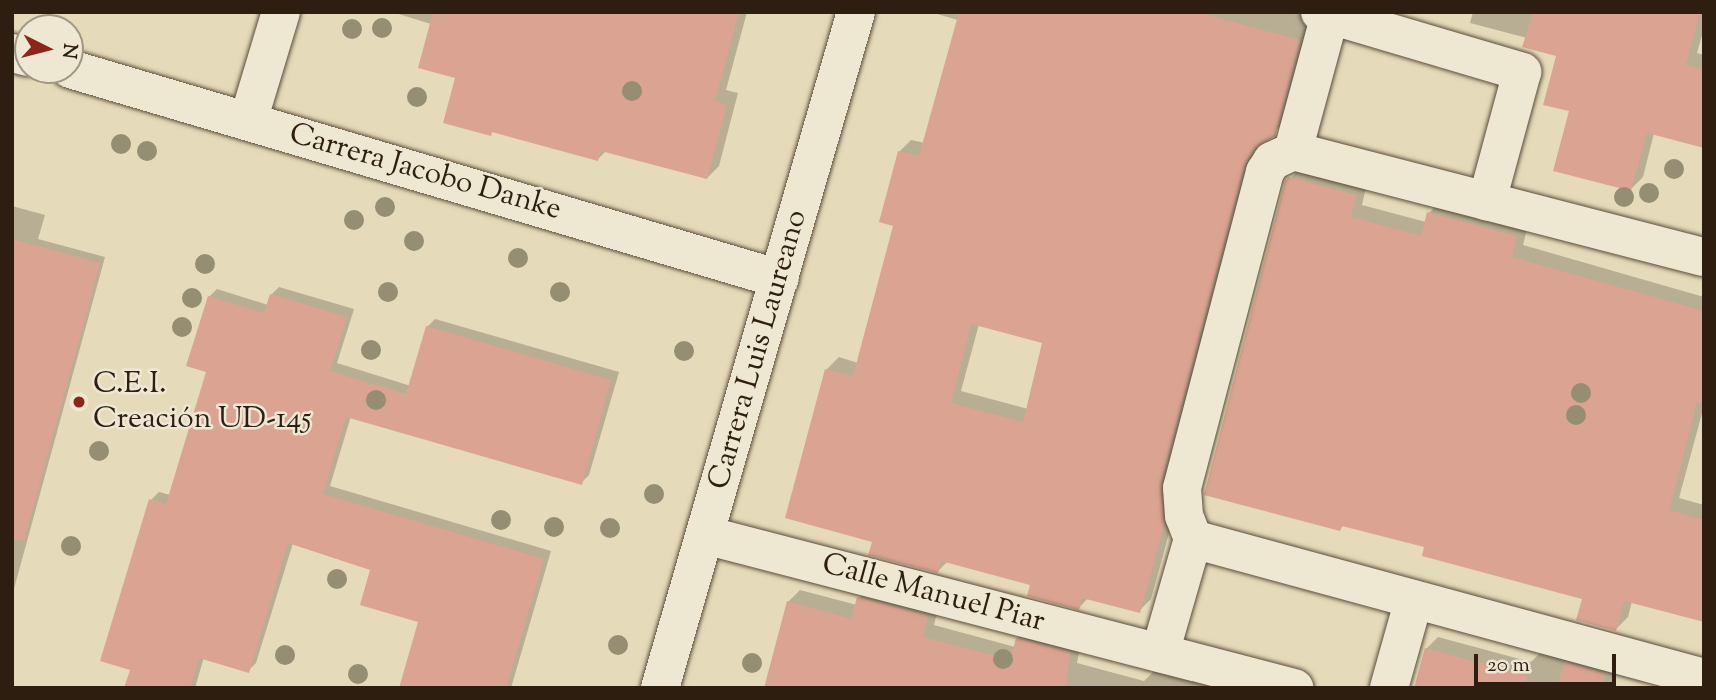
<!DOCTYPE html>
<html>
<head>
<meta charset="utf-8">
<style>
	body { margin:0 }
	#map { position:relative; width:1716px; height:700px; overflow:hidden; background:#e5dab9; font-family:"Sorts Mill Goudy",serif }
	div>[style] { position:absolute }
	.shadow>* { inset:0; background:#0003 }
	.building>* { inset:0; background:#dba492 }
	.roads { filter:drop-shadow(0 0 2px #5b4d3a) drop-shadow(0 0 2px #5b4d3a) }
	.minor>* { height:38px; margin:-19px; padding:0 19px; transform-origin:19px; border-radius:19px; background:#eee7d2 }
	.trees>* { width:20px; height:20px; margin:-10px; border-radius:50%; background:#958e72 }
	.dots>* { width:19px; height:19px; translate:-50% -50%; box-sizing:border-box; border:4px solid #eee7d2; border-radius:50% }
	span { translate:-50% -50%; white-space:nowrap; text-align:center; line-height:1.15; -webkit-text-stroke:5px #eee7d2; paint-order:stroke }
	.street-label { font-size:30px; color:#2d1e10 }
	.poi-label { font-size:30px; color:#2d1e10 }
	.left { translate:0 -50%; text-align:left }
	.frame { position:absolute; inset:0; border:14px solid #2d1e10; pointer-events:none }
	.north { position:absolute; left:14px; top:14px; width:70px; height:70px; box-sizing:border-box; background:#eee7d2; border:2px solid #a19784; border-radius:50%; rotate:96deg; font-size:19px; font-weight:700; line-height:28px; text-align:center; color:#2d1e10 }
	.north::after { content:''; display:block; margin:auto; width:24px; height:32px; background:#8f2418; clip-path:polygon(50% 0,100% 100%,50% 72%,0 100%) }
	.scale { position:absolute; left:1474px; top:654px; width:142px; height:32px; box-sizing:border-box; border:4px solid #2d1e10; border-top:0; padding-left:9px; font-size:21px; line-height:24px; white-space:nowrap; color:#2d1e10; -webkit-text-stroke:5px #eee7d2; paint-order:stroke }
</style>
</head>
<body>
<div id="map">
	<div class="shadow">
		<i style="clip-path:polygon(392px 12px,747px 12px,726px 90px,738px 93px,719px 166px,707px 178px,606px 151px,598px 159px,494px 130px,491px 134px,431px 24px)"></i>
		<i style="clip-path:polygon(evenodd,930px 12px,1314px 12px,1286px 122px,1261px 142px,1255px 153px,1175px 511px,1151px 599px,1139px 611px,1088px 598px,1079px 608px,1032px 583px,948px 561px,938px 571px,874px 540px,787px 517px,827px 369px,839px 357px,858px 363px,896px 225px,899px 152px,911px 140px,925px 143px,958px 20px,930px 12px,979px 324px,1044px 341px,1028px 409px,961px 391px,979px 324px)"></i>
		<i style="clip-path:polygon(1473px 12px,1704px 12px,1704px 28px,1697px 53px,1704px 55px,1704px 146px,1654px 133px,1643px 177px,1631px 189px,1571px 110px,1558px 55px,1527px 38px,1470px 23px)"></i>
		<i style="clip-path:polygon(1303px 166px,1367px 183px,1362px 205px,1426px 222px,1429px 213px,1441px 201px,1528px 225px,1523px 245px,1704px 297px,1704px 406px,1679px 498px,1704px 505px,1704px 621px,1632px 601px,1628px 617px,1616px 629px,1584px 597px,1426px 546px,1344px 525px,1340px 529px,1287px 182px)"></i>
		<i style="clip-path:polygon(12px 206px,45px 215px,38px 239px,105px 257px,12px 596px)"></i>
		<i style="clip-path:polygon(279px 287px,354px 309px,337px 363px,411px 386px,427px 327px,435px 319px,619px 372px,589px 475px,581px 483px,351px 416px,330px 486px,551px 551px,511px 688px,401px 688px,420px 621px,373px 569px,293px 543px,256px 663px,248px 671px,204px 657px,195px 688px,126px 688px,132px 669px,151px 500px,159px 492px,170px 495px,208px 371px,209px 297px,217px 289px,268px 305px,271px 295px)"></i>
		<i style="clip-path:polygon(871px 586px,939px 604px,934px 625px,1015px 647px,1017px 639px,1029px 627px,1081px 641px,1077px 663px,1144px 681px,1155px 670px,1222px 688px,766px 688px,788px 602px,800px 590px,857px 605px,859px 598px)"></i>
		<i style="clip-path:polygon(1438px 637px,1531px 662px,1542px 651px,1616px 662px,1612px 686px,1617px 688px,1416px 688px,1426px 649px)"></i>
	</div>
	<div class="building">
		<i style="clip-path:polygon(433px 12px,739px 12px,715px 101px,727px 105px,707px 179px,601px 151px,598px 161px,492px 132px,491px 136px,443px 123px,455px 78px,418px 68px)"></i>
		<i style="clip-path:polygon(evenodd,959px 12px,1196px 12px,1300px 40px,1275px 136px,1254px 149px,1244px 166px,1161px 482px,1164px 524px,1140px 613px,1082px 598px,1079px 610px,1027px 596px,1030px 585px,941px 561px,938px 573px,868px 555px,872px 542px,785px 518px,825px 369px,853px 376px,893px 226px,879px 222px,898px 151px,919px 156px,959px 12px,971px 324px,1042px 343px,1023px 422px,951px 403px,971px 324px)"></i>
		<i style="clip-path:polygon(1533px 12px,1700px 12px,1686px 65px,1704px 70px,1704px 148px,1647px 133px,1631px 191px,1553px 171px,1569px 111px,1543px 105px,1556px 56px,1522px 47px)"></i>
		<i style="clip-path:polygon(1289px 177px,1356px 195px,1351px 217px,1421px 236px,1427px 212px,1517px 236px,1512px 257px,1704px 311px,1704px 404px,1697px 402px,1669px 510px,1704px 520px,1704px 622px,1624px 601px,1616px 631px,1576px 620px,1582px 599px,1422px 556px,1424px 547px,1342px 526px,1340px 531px,1204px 495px,1285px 181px)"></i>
		<i style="clip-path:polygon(12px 239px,100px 263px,24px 541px,12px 539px)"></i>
		<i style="clip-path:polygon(270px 294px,347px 317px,330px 371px,406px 394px,426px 326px,611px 380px,582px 485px,346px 417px,323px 494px,544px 559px,506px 688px,399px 688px,418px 622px,360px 605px,370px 570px,288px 543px,249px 673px,199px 658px,190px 688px,124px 688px,130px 670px,100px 661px,149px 499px,166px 504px,206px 372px,186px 366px,208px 296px,264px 313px)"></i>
		<i style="clip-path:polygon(857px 597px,928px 616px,923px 637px,1010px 660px,1016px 638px,1070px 652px,1066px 688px,764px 688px,787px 601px,851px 619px)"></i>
		<i style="clip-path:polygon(1425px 648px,1527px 676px,1525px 688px,1414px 688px)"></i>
		<i style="clip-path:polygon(1564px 662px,1605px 674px,1601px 688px,1557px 688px)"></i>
	</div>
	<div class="roads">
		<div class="minor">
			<i style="left:1320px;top:12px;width:211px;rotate:16.5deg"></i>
			<i style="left:1522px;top:72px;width:134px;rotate:105.2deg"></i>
			<i style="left:12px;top:53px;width:16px;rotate:14deg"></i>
			<i style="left:70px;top:69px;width:740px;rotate:16.48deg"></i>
			<i style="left:248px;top:121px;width:114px;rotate:-73.2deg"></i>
			<i style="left:1293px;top:151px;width:424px;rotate:14.5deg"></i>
			<i style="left:1293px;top:151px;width:141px;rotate:-74.8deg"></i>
			<i style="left:705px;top:535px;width:609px;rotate:14.56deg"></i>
			<i style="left:1193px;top:539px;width:530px;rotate:15.22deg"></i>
			<i style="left:1193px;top:539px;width:25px;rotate:-111deg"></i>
			<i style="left:1184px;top:516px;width:28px;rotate:-94deg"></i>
			<i style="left:1182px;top:488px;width:327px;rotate:-75.3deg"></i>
			<i style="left:1265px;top:172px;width:13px;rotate:-58deg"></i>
			<i style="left:1272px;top:161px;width:23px;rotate:-25deg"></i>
			<i style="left:1160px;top:653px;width:119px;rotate:-73.9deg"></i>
			<i style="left:660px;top:688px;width:704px;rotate:-73.83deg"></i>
			<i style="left:1389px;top:688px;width:92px;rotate:-74.3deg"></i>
		</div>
	</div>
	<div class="trees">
		<i style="left:382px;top:28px"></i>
		<i style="left:352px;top:29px"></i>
		<i style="left:632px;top:91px"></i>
		<i style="left:417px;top:97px"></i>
		<i style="left:121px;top:144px"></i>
		<i style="left:147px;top:151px"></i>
		<i style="left:1674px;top:169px"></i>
		<i style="left:1649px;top:193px"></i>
		<i style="left:1624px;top:197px"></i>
		<i style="left:385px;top:207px"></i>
		<i style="left:354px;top:220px"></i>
		<i style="left:414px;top:241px"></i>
		<i style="left:518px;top:258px"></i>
		<i style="left:205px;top:264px"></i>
		<i style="left:388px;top:292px"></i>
		<i style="left:560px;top:292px"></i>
		<i style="left:192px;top:298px"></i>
		<i style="left:182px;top:327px"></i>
		<i style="left:371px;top:350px"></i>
		<i style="left:684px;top:351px"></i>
		<i style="left:1581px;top:393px"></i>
		<i style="left:376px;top:400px"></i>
		<i style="left:1576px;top:415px"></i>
		<i style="left:99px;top:451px"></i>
		<i style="left:654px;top:494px"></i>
		<i style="left:501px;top:520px"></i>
		<i style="left:554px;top:527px"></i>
		<i style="left:610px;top:528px"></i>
		<i style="left:71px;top:546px"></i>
		<i style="left:337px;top:579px"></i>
		<i style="left:618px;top:645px"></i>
		<i style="left:285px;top:655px"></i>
		<i style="left:1003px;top:659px"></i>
		<i style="left:752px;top:663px"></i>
		<i style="left:358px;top:674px"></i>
	</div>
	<div class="dots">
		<i style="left:79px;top:402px;background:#8f2418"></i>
	</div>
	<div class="street-label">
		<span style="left:425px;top:173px;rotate:16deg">Carrera Jacobo Danke</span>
		<span style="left:759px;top:350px;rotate:-74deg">Carrera Luis Laureano</span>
		<span style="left:933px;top:594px;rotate:15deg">Calle Manuel Piar</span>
	</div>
	<div class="poi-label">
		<span class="left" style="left:93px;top:402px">C.E.I.<br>Creación UD-145</span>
	</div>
	<div class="frame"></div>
	<div class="north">N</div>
	<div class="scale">20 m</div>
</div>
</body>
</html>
